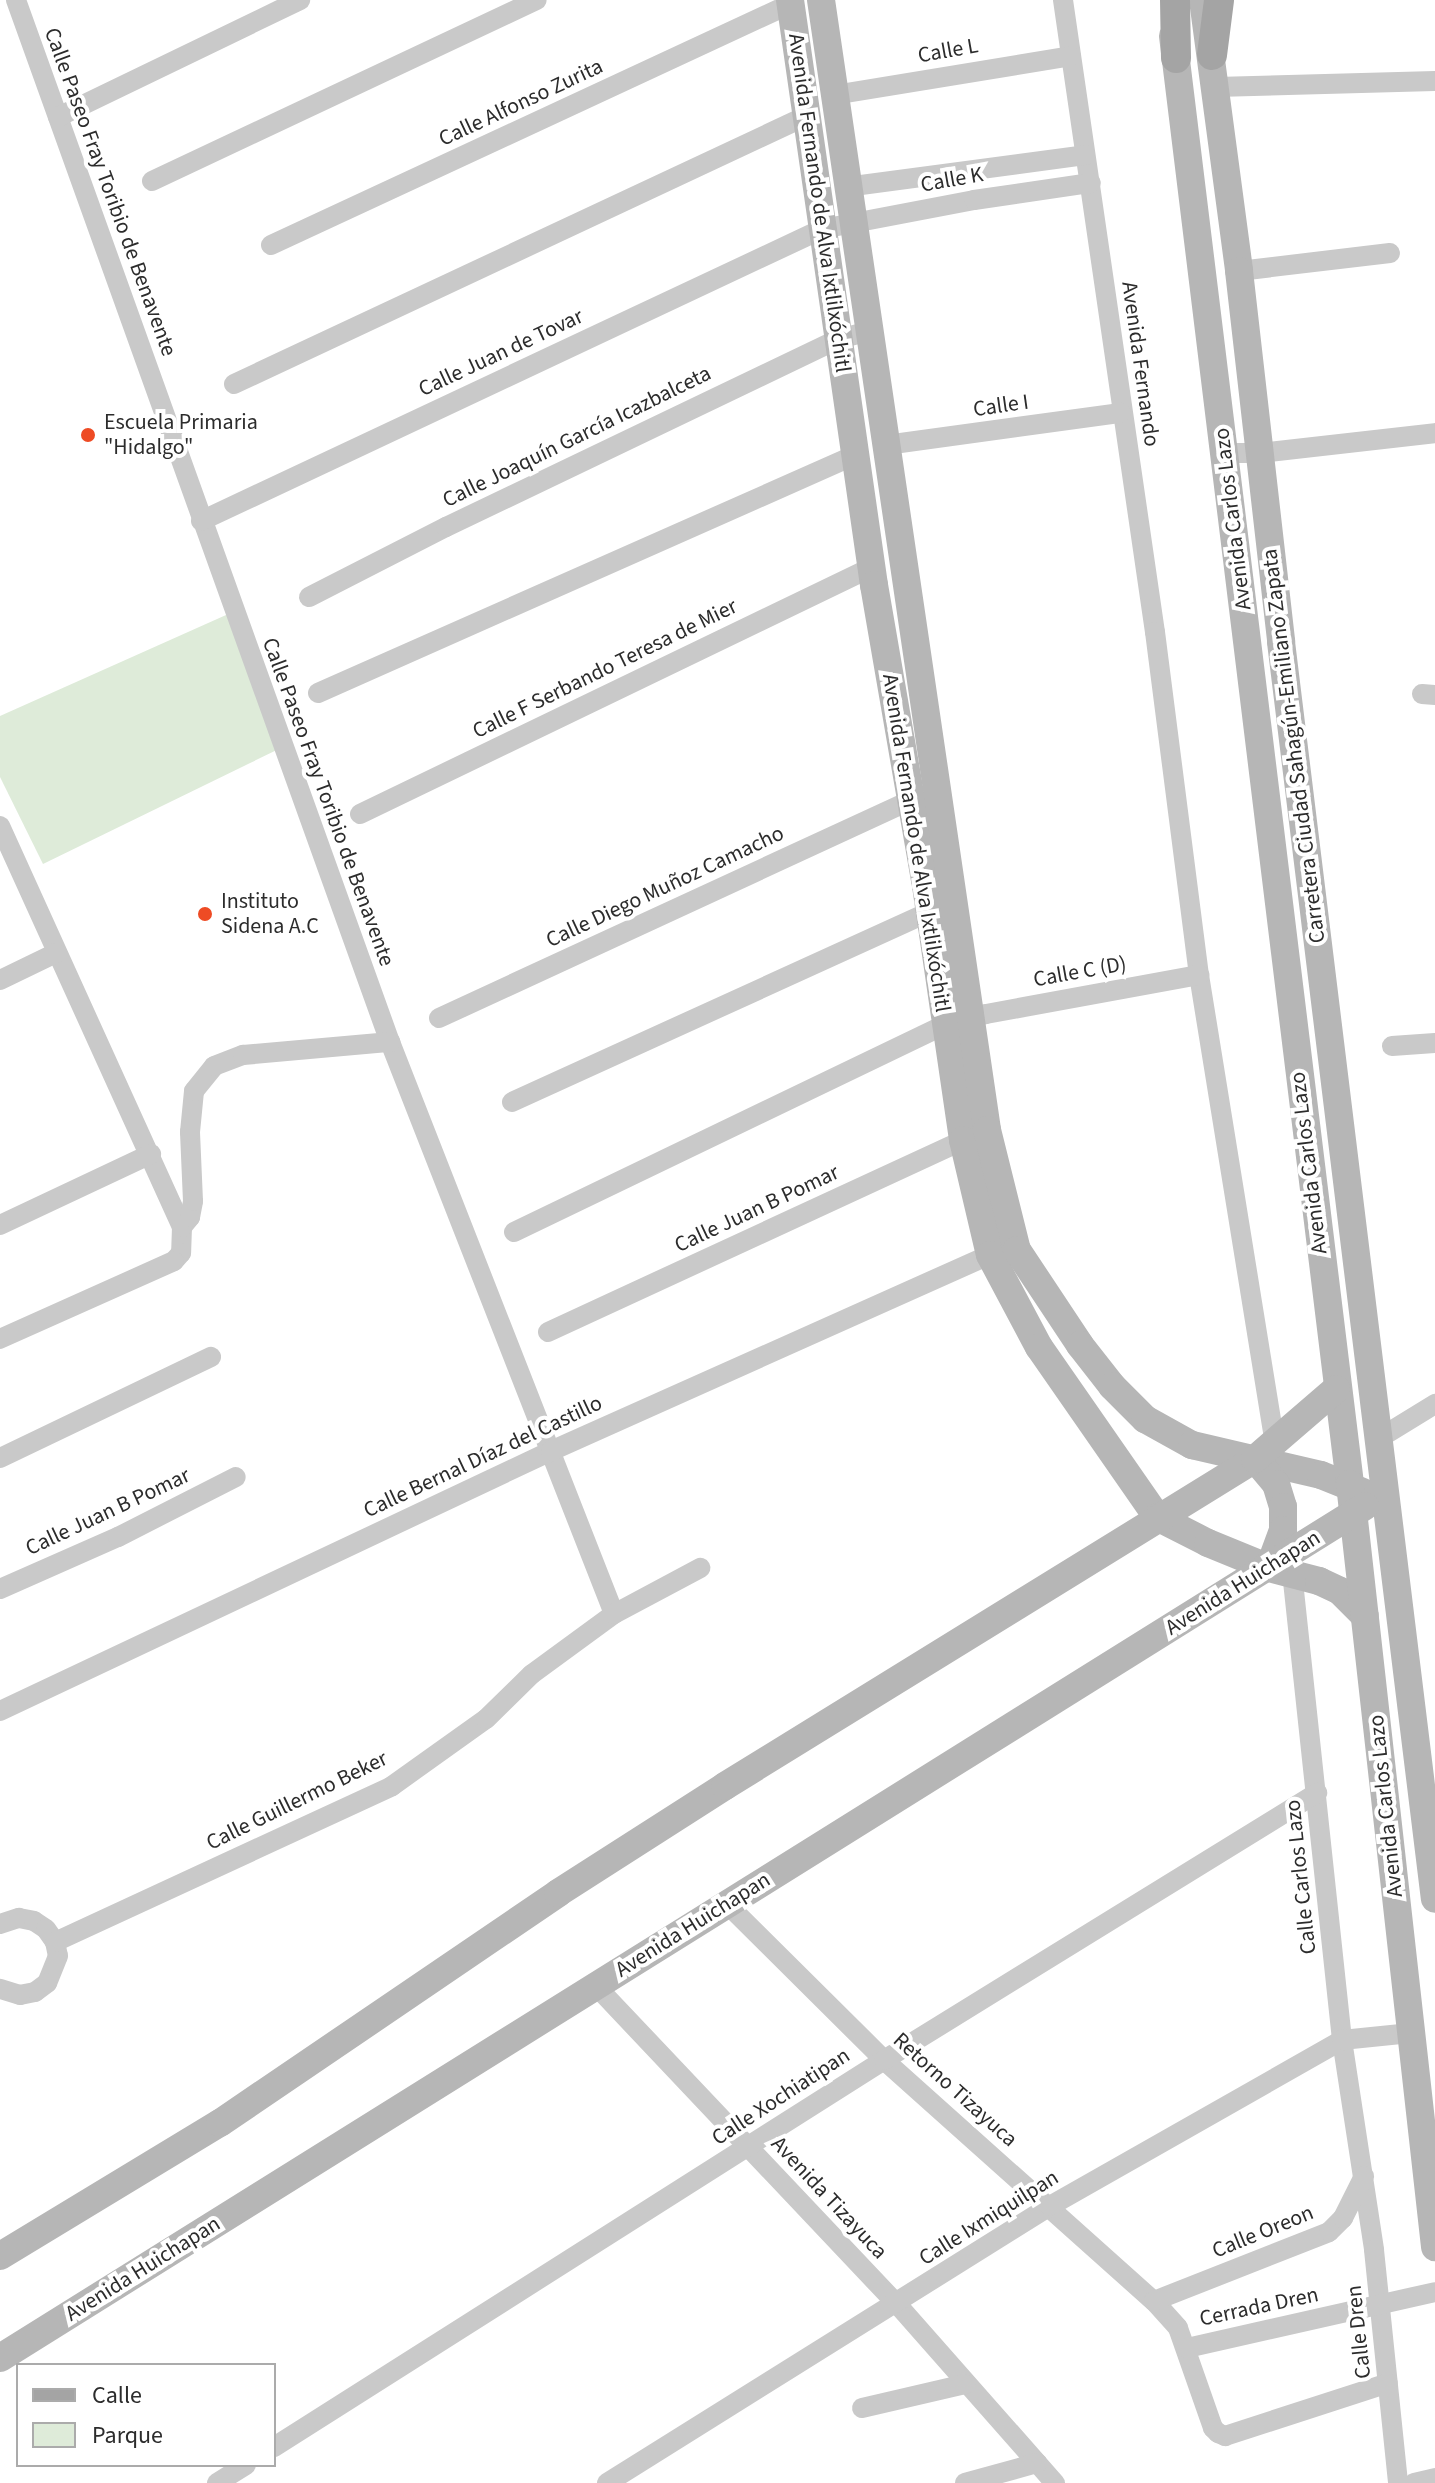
<!DOCTYPE html>
<html>
<head>
<meta charset="utf-8">
<style>
	body { margin:0 }
	#map { position:relative; width:1435px; height:2483px; overflow:hidden; background:#fff; font-family:"Source Sans 3",sans-serif }
	div>[style] { position:absolute }
	.green>* { inset:0; background:#deebd9 }
	.street>* { height:20px; margin:-10px; padding:0 10px; transform-origin:10px; border-radius:10px; background:#c9c9c9 }
	.secondary>* { height:28px; margin:-14px; padding:0 14px; transform-origin:14px; border-radius:14px; background:#b6b6b6 }
	.primary>* { height:30px; margin:-15px; padding:0 15px; transform-origin:15px; border-radius:15px; background:#a4a4a4 }
	.dots>* { width:22px; height:22px; translate:-50% -50%; box-sizing:border-box; border:4px solid #fff; border-radius:50% }
	span { translate:-50% -50%; white-space:nowrap; text-align:center; line-height:1.15; -webkit-text-stroke:8px #fff; paint-order:stroke }
	.street-label { font-size:22px; color:#2c2c2c }
	.poi-label { font-size:22px; color:#2c2c2c }
	.left { translate:0 -50%; text-align:left }
	.legend { position:absolute; left:16px; top:2363px; width:260px; height:104px; box-sizing:border-box; background:#fff; border:2px solid #ababab; margin:0; padding:10px 14px; list-style:none; font-size:24px; color:#2c2c2c }
	.legend li { display:flex; align-items:center; gap:16px; height:40px }
	.legend b { width:40px; border:2px solid #ababab }
</style>
</head>
<body>
<div id="map">
	<div class="green">
		<i style="clip-path:polygon(235px 611px,285px 746px,43px 864px,0 777px,0 716px)"></i>
	</div>
	<div class="street">
		<i style="left:16px;top:0;width:1107px;rotate:70.26deg"></i>
		<i style="left:390px;top:1042px;width:614px;rotate:68.61deg"></i>
		<i style="left:1063px;top:0;width:639px;rotate:81.72deg"></i>
		<i style="left:1155px;top:632px;width:346px;rotate:82.7deg"></i>
		<i style="left:1199px;top:975px;width:475px;rotate:80.8deg"></i>
		<i style="left:1216px;top:87px;width:219px;rotate:-1.6deg"></i>
		<i style="left:834px;top:95px;width:240px;rotate:-9.3deg"></i>
		<i style="left:58px;top:117px;width:269px;rotate:-25.8deg"></i>
		<i style="left:152px;top:181px;width:425px;rotate:-25.2deg"></i>
		<i style="left:846px;top:187px;width:241px;rotate:-7.6deg"></i>
		<i style="left:271px;top:245px;width:572px;rotate:-24.91deg"></i>
		<i style="left:1239px;top:271px;width:152px;rotate:-6.8deg"></i>
		<i style="left:234px;top:384px;width:632px;rotate:-25.1deg"></i>
		<i style="left:886px;top:445px;width:237px;rotate:-7.8deg"></i>
		<i style="left:1225px;top:453px;width:35px"></i>
		<i style="left:1260px;top:453px;width:176px;rotate:-6.5deg"></i>
		<i style="left:201px;top:521px;width:686px;rotate:-25.18deg"></i>
		<i style="left:822px;top:229px;width:155px;rotate:-10.8deg"></i>
		<i style="left:974px;top:200px;width:118px;rotate:-8.3deg"></i>
		<i style="left:309px;top:597px;width:154px;rotate:-27.1deg"></i>
		<i style="left:446px;top:527px;width:435px;rotate:-25.6deg"></i>
		<i style="left:838px;top:339px;width:32px;rotate:-14deg"></i>
		<i style="left:318px;top:693px;width:587px;rotate:-23.9deg"></i>
		<i style="left:1422px;top:694px;width:13px;rotate:4deg"></i>
		<i style="left:360px;top:814px;width:568px;rotate:-25.75deg"></i>
		<i style="left:0;top:826px;width:440px;rotate:65.6deg"></i>
		<i style="left:182px;top:1227px;width:26px;rotate:92deg"></i>
		<i style="left:181px;top:1253px;width:11px;rotate:131deg"></i>
		<i style="left:174px;top:1261px;width:191px;rotate:155.9deg"></i>
		<i style="left:0;top:980px;width:62px;rotate:-25.7deg"></i>
		<i style="left:439px;top:1018px;width:520px;rotate:-24.79deg"></i>
		<i style="left:1392px;top:1046px;width:43px;rotate:-4deg"></i>
		<i style="left:512px;top:1102px;width:470px;rotate:-24.5deg"></i>
		<i style="left:0;top:1225px;width:167px;rotate:-25.2deg"></i>
		<i style="left:182px;top:1227px;width:13px;rotate:-51deg"></i>
		<i style="left:190px;top:1217px;width:16px;rotate:-79deg"></i>
		<i style="left:193px;top:1201px;width:69px;rotate:-92.5deg"></i>
		<i style="left:190px;top:1132px;width:41px;rotate:-84.4deg"></i>
		<i style="left:194px;top:1091px;width:32px;rotate:-51deg"></i>
		<i style="left:214px;top:1066px;width:31px;rotate:-21deg"></i>
		<i style="left:243px;top:1055px;width:148px;rotate:-5.1deg"></i>
		<i style="left:514px;top:1232px;width:478px;rotate:-25.7deg"></i>
		<i style="left:945px;top:1025px;width:42px;rotate:-15deg"></i>
		<i style="left:986px;top:1014px;width:217px;rotate:-10.4deg"></i>
		<i style="left:548px;top:1332px;width:470px;rotate:-24.8deg"></i>
		<i style="left:1378px;top:1439px;width:67px;rotate:-31.6deg"></i>
		<i style="left:0;top:1458px;width:234px;rotate:-25.6deg"></i>
		<i style="left:1292px;top:1572px;width:471px;rotate:83.9deg"></i>
		<i style="left:1342px;top:2040px;width:212px;rotate:81.3deg"></i>
		<i style="left:1374px;top:2250px;width:234px;rotate:84.1deg"></i>
		<i style="left:0;top:1589px;width:129px;rotate:-23.8deg"></i>
		<i style="left:118px;top:1537px;width:132px;rotate:-27deg"></i>
		<i style="left:0;top:1711px;width:609px;rotate:-25.26deg"></i>
		<i style="left:551px;top:1451px;width:481px;rotate:-24.1deg"></i>
		<i style="left:990px;top:1255px;width:14px;rotate:-12deg"></i>
		<i style="left:727px;top:1904px;width:221px;rotate:44.8deg"></i>
		<i style="left:884px;top:2060px;width:362px;rotate:41.8deg"></i>
		<i style="left:1154px;top:2301px;width:36px;rotate:48deg"></i>
		<i style="left:1178px;top:2328px;width:106px;rotate:70.7deg"></i>
		<i style="left:1213px;top:2428px;width:7px;rotate:45deg"></i>
		<i style="left:1218px;top:2433px;width:8px;rotate:23deg"></i>
		<i style="left:1225px;top:2436px;width:171px;rotate:-18deg"></i>
		<i style="left:0;top:1924px;width:20px;rotate:-18deg"></i>
		<i style="left:19px;top:1918px;width:15px;rotate:11deg"></i>
		<i style="left:34px;top:1921px;width:14px;rotate:34deg"></i>
		<i style="left:46px;top:1929px;width:16px;rotate:55deg"></i>
		<i style="left:55px;top:1942px;width:14px;rotate:78deg"></i>
		<i style="left:58px;top:1956px;width:29px;rotate:112deg"></i>
		<i style="left:47px;top:1983px;width:15px;rotate:143deg"></i>
		<i style="left:35px;top:1992px;width:15px;rotate:169deg"></i>
		<i style="left:20px;top:1995px;width:21px;rotate:-163deg"></i>
		<i style="left:55px;top:1942px;width:371px;rotate:-24.8deg"></i>
		<i style="left:392px;top:1786px;width:115px;rotate:-35.5deg"></i>
		<i style="left:486px;top:1719px;width:64px;rotate:-44.4deg"></i>
		<i style="left:532px;top:1674px;width:102px;rotate:-36.2deg"></i>
		<i style="left:614px;top:1614px;width:98px;rotate:-28.1deg"></i>
		<i style="left:596px;top:1986px;width:438px;rotate:46.6deg"></i>
		<i style="left:897px;top:2304px;width:239px;rotate:48.6deg"></i>
		<i style="left:1154px;top:2301px;width:188px;rotate:-21.5deg"></i>
		<i style="left:1329px;top:2232px;width:20px;rotate:-45deg"></i>
		<i style="left:1343px;top:2218px;width:47px;rotate:-63.4deg"></i>
		<i style="left:1187px;top:2348px;width:254px;rotate:-12.7deg"></i>
		<i style="left:862px;top:2408px;width:106px;rotate:-13.1deg"></i>
		<i style="left:274px;top:2447px;width:722px;rotate:-32.39deg"></i>
		<i style="left:884px;top:2060px;width:509px;rotate:-31.66deg"></i>
		<i style="left:217px;top:2483px;width:34px;rotate:-32deg"></i>
		<i style="left:607px;top:2483px;width:522px;rotate:-32.02deg"></i>
		<i style="left:1050px;top:2206px;width:336px;rotate:-29.6deg"></i>
		<i style="left:1342px;top:2040px;width:69px;rotate:-5.8deg"></i>
		<i style="left:965px;top:2483px;width:75px;rotate:-15.5deg"></i>
		<i style="left:1414px;top:2483px;width:22px;rotate:-13deg"></i>
	</div>
	<div class="secondary">
		<i style="left:790px;top:0;width:591px;rotate:81.83deg"></i>
		<i style="left:874px;top:585px;width:298px;rotate:80.2deg"></i>
		<i style="left:925px;top:879px;width:264px;rotate:81.7deg"></i>
		<i style="left:963px;top:1140px;width:118px;rotate:76.8deg"></i>
		<i style="left:990px;top:1255px;width:104px;rotate:62deg"></i>
		<i style="left:1039px;top:1347px;width:207px;rotate:55.2deg"></i>
		<i style="left:1157px;top:1517px;width:57px;rotate:27deg"></i>
		<i style="left:1208px;top:1543px;width:66px;rotate:22.3deg"></i>
		<i style="left:1269px;top:1568px;width:52px;rotate:14.6deg"></i>
		<i style="left:1319px;top:1581px;width:23px;rotate:25deg"></i>
		<i style="left:1340px;top:1591px;width:35px;rotate:45deg"></i>
		<i style="left:821px;top:0;width:1142px;rotate:81.64deg"></i>
		<i style="left:987px;top:1130px;width:124px;rotate:76deg"></i>
		<i style="left:1017px;top:1250px;width:114px;rotate:56.4deg"></i>
		<i style="left:1080px;top:1345px;width:52px;rotate:52deg"></i>
		<i style="left:1112px;top:1386px;width:47px;rotate:45deg"></i>
		<i style="left:1145px;top:1419px;width:54px;rotate:29deg"></i>
		<i style="left:1192px;top:1445px;width:132px;rotate:13.1deg"></i>
		<i style="left:1321px;top:1475px;width:45px;rotate:22deg"></i>
		<i style="left:1203px;top:0;width:273px;rotate:82.4deg"></i>
		<i style="left:1239px;top:271px;width:373px;rotate:83.5deg"></i>
		<i style="left:1281px;top:642px;width:1266px;rotate:83.02deg"></i>
		<i style="left:1173px;top:36px;width:1459px;rotate:83.03deg"></i>
		<i style="left:1350px;top:1484px;width:768px;rotate:83.64deg"></i>
		<i style="left:1255px;top:1459px;width:33px;rotate:50deg"></i>
		<i style="left:1276px;top:1484px;width:24px;rotate:73deg"></i>
		<i style="left:1283px;top:1507px;width:23px;rotate:90deg"></i>
		<i style="left:1283px;top:1530px;width:40px;rotate:110.2deg"></i>
		<i style="left:0;top:2256px;width:257px;rotate:-31.2deg"></i>
		<i style="left:220px;top:2123px;width:409px;rotate:-34.2deg"></i>
		<i style="left:558px;top:1893px;width:198px;rotate:-32.6deg"></i>
		<i style="left:725px;top:1786px;width:623px;rotate:-31.67deg"></i>
		<i style="left:1255px;top:1459px;width:107px;rotate:-40.8deg"></i>
		<i style="left:0;top:2358px;width:1609px;rotate:-31.97deg"></i>
	</div>
	<div class="primary">
		<i style="left:1175px;top:0;width:58px;rotate:89deg"></i>
		<i style="left:1212px;top:55px;width:55px;rotate:-82.7deg"></i>
	</div>
	<div class="dots">
		<i style="left:88px;top:435px;background:#ee4b24"></i>
		<i style="left:205px;top:914px;background:#ee4b24"></i>
	</div>
	<div class="street-label">
		<span style="left:948px;top:51px;rotate:-10deg">Calle L</span>
		<span style="left:521px;top:103px;rotate:-25deg">Calle Alfonso Zurita</span>
		<span style="left:952px;top:180px;rotate:-10deg">Calle K</span>
		<span style="left:110px;top:192px;rotate:70deg">Calle Paseo Fray Toribio de Benavente</span>
		<span style="left:819px;top:203px;rotate:82deg">Avenida Fernando de Alva Ixtlilxóchitl</span>
		<span style="left:501px;top:353px;rotate:-25deg">Calle Juan de Tovar</span>
		<span style="left:1140px;top:364px;rotate:82deg">Avenida Fernando</span>
		<span style="left:1001px;top:406px;rotate:-8deg">Calle I</span>
		<span style="left:577px;top:437px;rotate:-26deg">Calle Joaquín García Icazbalceta</span>
		<span style="left:1233px;top:519px;rotate:-97deg">Avenida Carlos Lazo</span>
		<span style="left:605px;top:669px;rotate:-26deg">Calle F Serbando Teresa de Mier</span>
		<span style="left:1294px;top:746px;rotate:-97deg">Carretera Ciudad Sahagún-Emiliano Zapata</span>
		<span style="left:328px;top:802px;rotate:70deg">Calle Paseo Fray Toribio de Benavente</span>
		<span style="left:916px;top:843px;rotate:81deg">Avenida Fernando de Alva Ixtlilxóchitl</span>
		<span style="left:665px;top:887px;rotate:-25deg">Calle Diego Muñoz Camacho</span>
		<span style="left:1080px;top:972px;rotate:-10deg">Calle C (D)</span>
		<span style="left:1309px;top:1163px;rotate:-97deg">Avenida Carlos Lazo</span>
		<span style="left:757px;top:1209px;rotate:-25deg">Calle Juan B Pomar</span>
		<span style="left:483px;top:1457px;rotate:-25deg">Calle Bernal Díaz del Castillo</span>
		<span style="left:108px;top:1512px;rotate:-25deg">Calle Juan B Pomar</span>
		<span style="left:1243px;top:1583px;rotate:-32deg">Avenida Huichapan</span>
		<span style="left:297px;top:1801px;rotate:-26deg">Calle Guillermo Beker</span>
		<span style="left:1386px;top:1806px;rotate:-96deg">Avenida Carlos Lazo</span>
		<span style="left:1301px;top:1877px;rotate:-96deg">Calle Carlos Lazo</span>
		<span style="left:693px;top:1925px;rotate:-32deg">Avenida Huichapan</span>
		<span style="left:955px;top:2090px;rotate:42deg">Retorno Tizayuca</span>
		<span style="left:781px;top:2097px;rotate:-33deg">Calle Xochiatipan</span>
		<span style="left:829px;top:2198px;rotate:47deg">Avenida Tizayuca</span>
		<span style="left:989px;top:2218px;rotate:-32deg">Calle Ixmiquilpan</span>
		<span style="left:1263px;top:2232px;rotate:-22deg">Calle Oreon</span>
		<span style="left:143px;top:2269px;rotate:-32deg">Avenida Huichapan</span>
		<span style="left:1259px;top:2307px;rotate:-12deg">Cerrada Dren</span>
		<span style="left:1359px;top:2332px;rotate:-96deg">Calle Dren</span>
	</div>
	<div class="poi-label">
		<span class="left" style="left:104px;top:435px">Escuela Primaria<br>"Hidalgo"</span>
		<span class="left" style="left:221px;top:914px">Instituto<br>Sidena A.C</span>
	</div>
	<ul class="legend">
	<li><b style="height:10px;background:#a4a4a4"></b>Calle</li>
	<li><b style="height:22px;background:#deebd9"></b>Parque</li>
	</ul>
</div>
</body>
</html>
